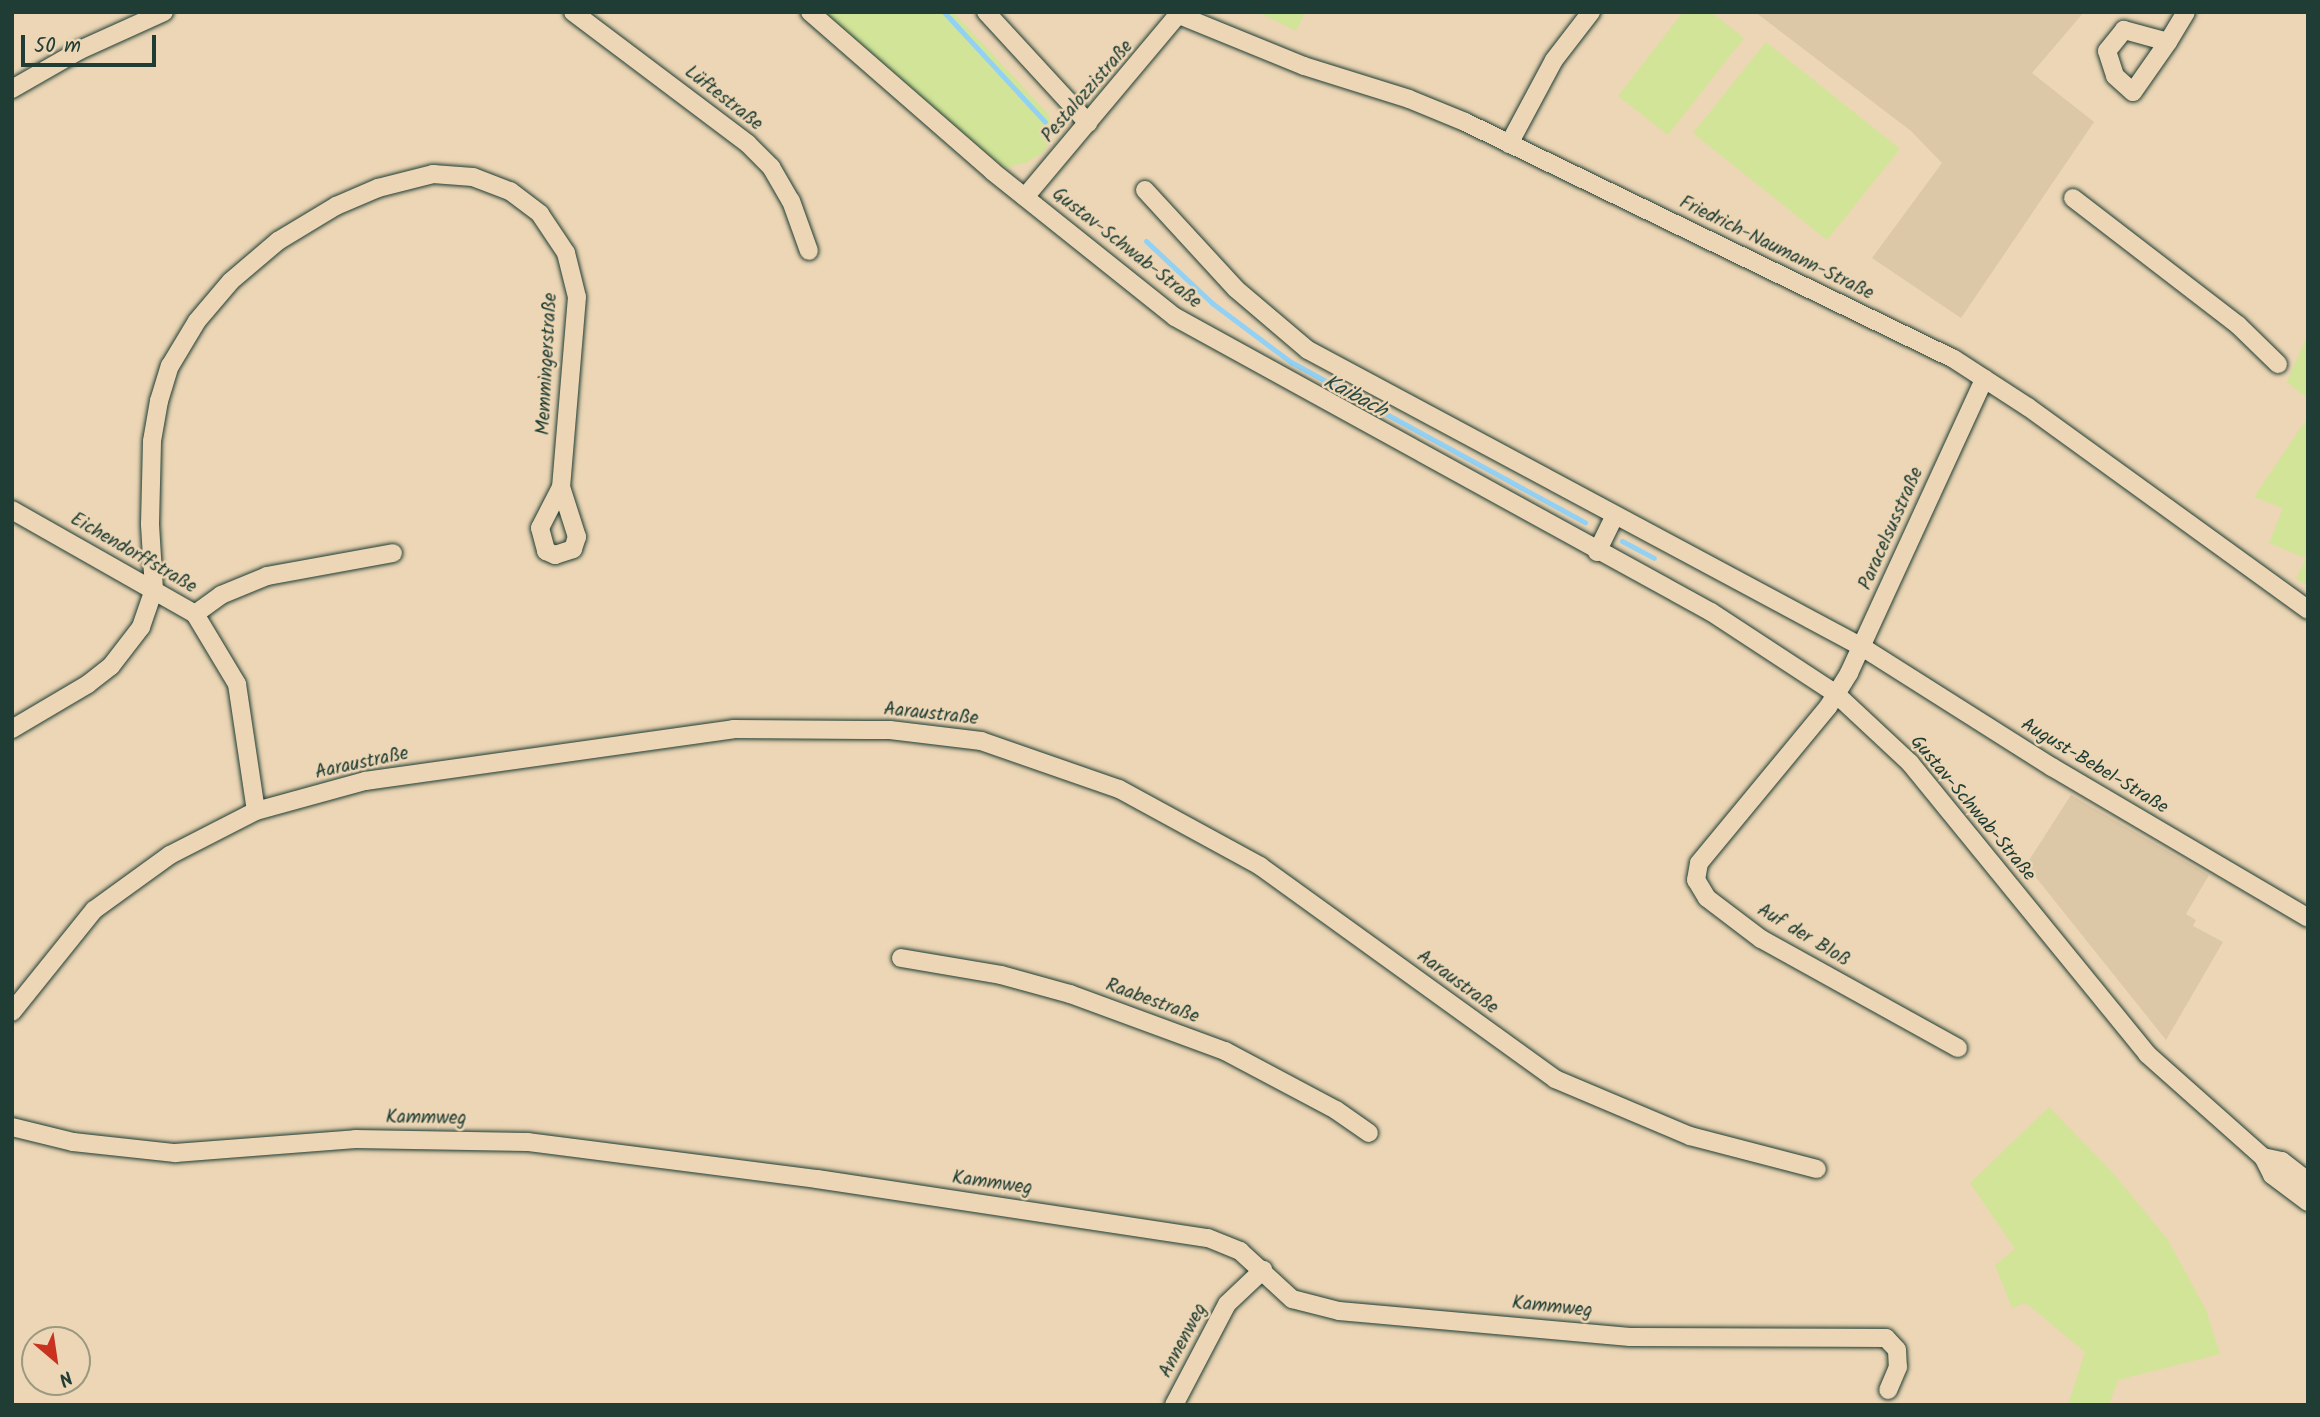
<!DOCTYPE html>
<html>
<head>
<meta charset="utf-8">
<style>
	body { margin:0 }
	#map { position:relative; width:2320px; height:1417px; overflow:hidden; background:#ecd6b5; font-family:Kalam,sans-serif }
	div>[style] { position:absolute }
	.built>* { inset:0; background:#dcc7a6 }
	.green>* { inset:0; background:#d2e498 }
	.stream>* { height:5px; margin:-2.5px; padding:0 2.5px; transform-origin:2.5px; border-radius:2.5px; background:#92d1f3 }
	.roads { filter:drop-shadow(0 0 2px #1f3d34) drop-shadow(0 0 2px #1f3d34) }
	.minor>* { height:18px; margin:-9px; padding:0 9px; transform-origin:9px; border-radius:9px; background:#ecd6b5 }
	span { translate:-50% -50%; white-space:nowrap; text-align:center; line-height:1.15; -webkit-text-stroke:5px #ecd6b5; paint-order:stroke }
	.street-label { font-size:19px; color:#1f3d34 }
	.water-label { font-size:21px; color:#2a4c47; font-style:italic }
	.frame { position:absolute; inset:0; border:14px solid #1f3d34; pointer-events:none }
	.north { position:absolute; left:21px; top:1326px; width:70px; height:70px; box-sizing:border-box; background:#ecd6b5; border:2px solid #9a9981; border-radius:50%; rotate:151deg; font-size:19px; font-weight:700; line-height:28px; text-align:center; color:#1f3d34 }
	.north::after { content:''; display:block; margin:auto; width:24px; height:32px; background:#c8321e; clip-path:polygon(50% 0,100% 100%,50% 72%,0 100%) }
	.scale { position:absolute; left:21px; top:35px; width:135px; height:32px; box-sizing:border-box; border:4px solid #1f3d34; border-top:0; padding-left:9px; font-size:21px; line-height:24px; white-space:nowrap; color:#1f3d34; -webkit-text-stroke:5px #ecd6b5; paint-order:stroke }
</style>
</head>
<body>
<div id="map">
	<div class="built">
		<i style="clip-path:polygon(1755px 12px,2084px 12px,2032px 73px,2094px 122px,1961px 318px,1872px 258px,1942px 163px,1911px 131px)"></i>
		<i style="clip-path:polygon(2071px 795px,2209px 875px,2186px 914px,2196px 920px,2193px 926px,2223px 942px,2166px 1040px,2026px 865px)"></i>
	</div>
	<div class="green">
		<i style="clip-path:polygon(824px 12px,953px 12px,1049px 115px,1051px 134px,1045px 151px,1026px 163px,1004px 168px)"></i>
		<i style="clip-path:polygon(1257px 12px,1305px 12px,1296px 31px)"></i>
		<i style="clip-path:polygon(1683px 12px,1711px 12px,1744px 38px,1668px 135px,1618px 96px)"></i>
		<i style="clip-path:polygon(1766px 42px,1900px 149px,1827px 240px,1693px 133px)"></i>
		<i style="clip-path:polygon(2308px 333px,2308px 399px,2287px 382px)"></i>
		<i style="clip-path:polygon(2308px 417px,2308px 586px,2296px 579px,2306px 558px,2269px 543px,2283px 508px,2254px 497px)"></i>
		<i style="clip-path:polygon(2049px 1107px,2113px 1173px,2168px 1240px,2206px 1310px,2220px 1354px,2118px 1380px,2109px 1405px,2068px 1405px,2085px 1352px,2026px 1303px,2012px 1308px,1995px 1265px,2015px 1249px,1970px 1183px)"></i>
	</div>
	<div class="stream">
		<i style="left:944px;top:12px;width:149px;rotate:47.4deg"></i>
		<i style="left:1146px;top:241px;width:91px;rotate:43.2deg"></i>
		<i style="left:1212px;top:303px;width:99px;rotate:36.8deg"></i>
		<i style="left:1291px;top:362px;width:335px;rotate:28.6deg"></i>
		<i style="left:1622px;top:541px;width:36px;rotate:28deg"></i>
	</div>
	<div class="roads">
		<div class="minor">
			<i style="left:573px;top:12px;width:219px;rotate:37deg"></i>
			<i style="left:748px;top:144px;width:33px;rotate:45deg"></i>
			<i style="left:771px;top:167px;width:39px;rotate:60deg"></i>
			<i style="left:791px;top:201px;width:53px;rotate:70.2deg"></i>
			<i style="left:810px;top:12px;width:242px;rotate:41.1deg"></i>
			<i style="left:992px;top:171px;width:234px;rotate:38.6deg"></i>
			<i style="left:1175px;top:317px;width:612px;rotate:28.83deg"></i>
			<i style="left:1711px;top:612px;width:148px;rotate:33.2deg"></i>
			<i style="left:1835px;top:693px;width:103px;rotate:43deg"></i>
			<i style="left:1910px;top:763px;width:375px;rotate:50.8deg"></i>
			<i style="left:2147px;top:1054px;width:155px;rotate:41.6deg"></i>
			<i style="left:2263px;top:1157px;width:20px;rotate:63deg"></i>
			<i style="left:2272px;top:1175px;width:45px;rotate:36.9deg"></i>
			<i style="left:986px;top:12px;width:151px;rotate:47.4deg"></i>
			<i style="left:1179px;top:15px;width:135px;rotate:22.2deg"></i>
			<i style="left:1304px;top:66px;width:110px;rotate:17.4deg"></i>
			<i style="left:1409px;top:99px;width:61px;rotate:22.3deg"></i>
			<i style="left:1465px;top:122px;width:543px;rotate:25.86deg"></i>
			<i style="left:1954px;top:359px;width:88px;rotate:33deg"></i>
			<i style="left:2028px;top:407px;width:346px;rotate:35.9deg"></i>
			<i style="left:2168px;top:42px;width:46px;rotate:-164.7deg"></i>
			<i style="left:2124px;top:30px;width:27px;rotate:129deg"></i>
			<i style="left:2107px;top:51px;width:26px;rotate:72deg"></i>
			<i style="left:2115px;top:76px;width:24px;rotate:42deg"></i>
			<i style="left:2133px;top:92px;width:61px;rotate:-55deg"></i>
			<i style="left:2168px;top:42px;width:35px;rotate:-59deg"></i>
			<i style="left:12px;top:89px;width:78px;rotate:-29.8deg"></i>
			<i style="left:80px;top:50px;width:92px;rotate:-24.3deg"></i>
			<i style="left:1509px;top:144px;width:95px;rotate:-61.8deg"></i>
			<i style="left:1554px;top:60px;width:61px;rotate:-52.4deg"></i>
			<i style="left:1145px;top:190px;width:134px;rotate:47.4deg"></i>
			<i style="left:1236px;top:289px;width:94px;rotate:40.3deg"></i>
			<i style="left:1308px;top:350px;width:629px;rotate:28.2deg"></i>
			<i style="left:1862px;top:647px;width:225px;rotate:32.3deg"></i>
			<i style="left:2052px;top:767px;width:297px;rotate:30.5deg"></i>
			<i style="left:1025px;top:197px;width:241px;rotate:-50deg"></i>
			<i style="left:2073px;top:198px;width:208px;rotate:37.6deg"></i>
			<i style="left:2238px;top:325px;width:56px;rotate:44.3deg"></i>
			<i style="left:12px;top:510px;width:210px;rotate:29.6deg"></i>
			<i style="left:195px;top:614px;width:82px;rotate:59deg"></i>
			<i style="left:237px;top:684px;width:128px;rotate:81.5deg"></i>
			<i style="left:1597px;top:552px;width:39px;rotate:-64deg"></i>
			<i style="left:195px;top:614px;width:32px;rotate:-36deg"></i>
			<i style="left:221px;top:595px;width:50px;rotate:-22.4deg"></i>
			<i style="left:267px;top:576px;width:128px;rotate:-10.3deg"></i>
			<i style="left:12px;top:729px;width:88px;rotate:-30.6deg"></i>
			<i style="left:88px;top:684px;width:29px;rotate:-38deg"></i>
			<i style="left:111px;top:666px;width:49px;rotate:-52.4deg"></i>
			<i style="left:141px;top:627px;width:39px;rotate:-71deg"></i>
			<i style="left:154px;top:590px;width:66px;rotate:-93.5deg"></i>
			<i style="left:150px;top:524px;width:83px;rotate:-88.6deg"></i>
			<i style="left:152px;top:441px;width:41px;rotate:-80.1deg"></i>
			<i style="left:159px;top:401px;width:37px;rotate:-73deg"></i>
			<i style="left:170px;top:366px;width:52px;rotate:-59deg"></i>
			<i style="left:197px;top:321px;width:52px;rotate:-49.6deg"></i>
			<i style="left:231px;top:281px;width:62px;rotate:-40.4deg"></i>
			<i style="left:278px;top:241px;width:68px;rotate:-31.1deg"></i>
			<i style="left:336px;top:206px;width:46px;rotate:-23.2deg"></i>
			<i style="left:378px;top:188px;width:57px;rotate:-14.3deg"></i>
			<i style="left:433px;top:174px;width:40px;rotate:4.3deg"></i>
			<i style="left:473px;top:177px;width:40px;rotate:21deg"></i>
			<i style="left:510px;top:191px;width:38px;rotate:37deg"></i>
			<i style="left:540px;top:214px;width:47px;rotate:56.3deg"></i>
			<i style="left:566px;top:253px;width:45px;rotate:76deg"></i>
			<i style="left:577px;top:297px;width:191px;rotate:94.8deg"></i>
			<i style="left:561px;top:487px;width:46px;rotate:117.1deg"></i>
			<i style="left:540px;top:528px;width:24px;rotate:75deg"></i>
			<i style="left:546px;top:551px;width:10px;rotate:24deg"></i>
			<i style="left:555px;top:555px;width:19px;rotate:-18deg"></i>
			<i style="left:573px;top:549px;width:13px;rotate:-72deg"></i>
			<i style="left:577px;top:537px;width:52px;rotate:-107.7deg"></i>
			<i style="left:901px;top:958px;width:101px;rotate:9.6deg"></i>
			<i style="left:1001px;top:975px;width:72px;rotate:15.4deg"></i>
			<i style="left:1070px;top:994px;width:165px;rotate:20.2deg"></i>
			<i style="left:1225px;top:1051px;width:126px;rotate:28deg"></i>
			<i style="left:1336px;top:1110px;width:40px;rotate:34.9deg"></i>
			<i style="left:12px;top:1012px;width:131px;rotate:-51.2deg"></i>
			<i style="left:94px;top:910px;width:94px;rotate:-35.9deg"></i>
			<i style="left:170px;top:855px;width:97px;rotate:-27.1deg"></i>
			<i style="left:256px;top:811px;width:113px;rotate:-15.4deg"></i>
			<i style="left:365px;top:781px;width:372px;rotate:-8deg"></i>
			<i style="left:733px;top:729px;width:157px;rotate:0.4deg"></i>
			<i style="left:890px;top:730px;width:92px;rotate:6.9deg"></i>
			<i style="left:981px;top:741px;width:146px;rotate:19.2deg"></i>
			<i style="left:1119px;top:789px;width:161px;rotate:28.6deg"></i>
			<i style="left:1260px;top:866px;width:364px;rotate:35.8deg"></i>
			<i style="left:1555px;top:1079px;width:147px;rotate:22.9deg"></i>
			<i style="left:1690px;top:1136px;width:131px;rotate:14.6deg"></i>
			<i style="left:1958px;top:1048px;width:225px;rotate:-151deg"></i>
			<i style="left:1761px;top:939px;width:68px;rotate:-142.8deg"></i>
			<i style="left:1707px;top:898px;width:21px;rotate:-121deg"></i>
			<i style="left:1696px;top:880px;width:17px;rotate:-80deg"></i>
			<i style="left:1699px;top:863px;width:202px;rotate:-50.4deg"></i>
			<i style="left:1828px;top:707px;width:40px;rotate:-58deg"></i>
			<i style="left:1849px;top:673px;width:324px;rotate:-65.3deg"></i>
			<i style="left:12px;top:1127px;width:63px;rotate:13.8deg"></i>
			<i style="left:73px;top:1142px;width:103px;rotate:6.2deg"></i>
			<i style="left:175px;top:1153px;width:181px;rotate:-4.4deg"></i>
			<i style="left:355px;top:1139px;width:173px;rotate:1deg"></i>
			<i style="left:528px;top:1142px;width:291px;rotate:7.3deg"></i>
			<i style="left:817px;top:1179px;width:395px;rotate:8.6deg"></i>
			<i style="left:1208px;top:1238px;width:35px;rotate:22deg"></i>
			<i style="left:1240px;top:1251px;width:71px;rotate:42.7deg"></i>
			<i style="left:1292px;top:1299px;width:49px;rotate:14.3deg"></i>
			<i style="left:1339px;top:1311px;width:292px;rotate:5.1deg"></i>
			<i style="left:1630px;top:1337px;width:256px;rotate:0.2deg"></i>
			<i style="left:1886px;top:1338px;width:16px;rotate:47deg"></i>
			<i style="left:1897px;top:1350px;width:17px;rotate:87deg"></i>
			<i style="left:1898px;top:1367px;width:25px;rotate:113deg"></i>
			<i style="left:2263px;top:1157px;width:19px;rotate:12deg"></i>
			<i style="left:2282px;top:1161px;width:33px;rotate:38deg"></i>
			<i style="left:1174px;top:1405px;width:114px;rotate:-62.3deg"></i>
			<i style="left:1227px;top:1304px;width:50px;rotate:-43.4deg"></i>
		</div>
	</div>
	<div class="street-label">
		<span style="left:1088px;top:92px;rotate:-49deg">Pestalozzistraße</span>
		<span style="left:723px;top:99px;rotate:38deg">Lüftestraße</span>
		<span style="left:1126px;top:249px;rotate:38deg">Gustav-Schwab-Straße</span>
		<span style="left:1776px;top:249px;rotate:26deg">Friedrich-Naumann-Straße</span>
		<span style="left:548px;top:364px;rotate:-87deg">Memmingerstraße</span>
		<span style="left:1892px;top:529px;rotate:-66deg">Paracelsusstraße</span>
		<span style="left:133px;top:554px;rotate:30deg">Eichendorffstraße</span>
		<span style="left:931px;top:715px;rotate:6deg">Aaraustraße</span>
		<span style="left:362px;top:764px;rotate:-12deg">Aaraustraße</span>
		<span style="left:2094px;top:767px;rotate:31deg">August-Bebel-Straße</span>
		<span style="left:1972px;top:809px;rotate:50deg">Gustav-Schwab-Straße</span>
		<span style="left:1803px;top:936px;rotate:31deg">Auf der Bloß</span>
		<span style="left:1457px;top:983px;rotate:36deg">Aaraustraße</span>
		<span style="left:1152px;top:1002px;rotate:20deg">Raabestraße</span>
		<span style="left:426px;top:1119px;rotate:1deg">Kammweg</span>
		<span style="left:992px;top:1184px;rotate:8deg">Kammweg</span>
		<span style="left:1552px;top:1308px;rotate:6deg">Kammweg</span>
		<span style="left:1184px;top:1341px;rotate:-62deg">Annenweg</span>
	</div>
	<div class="water-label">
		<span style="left:1355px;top:397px;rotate:28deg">Kaibach</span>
	</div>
	<div class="frame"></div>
	<div class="north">N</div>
	<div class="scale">50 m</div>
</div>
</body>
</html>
